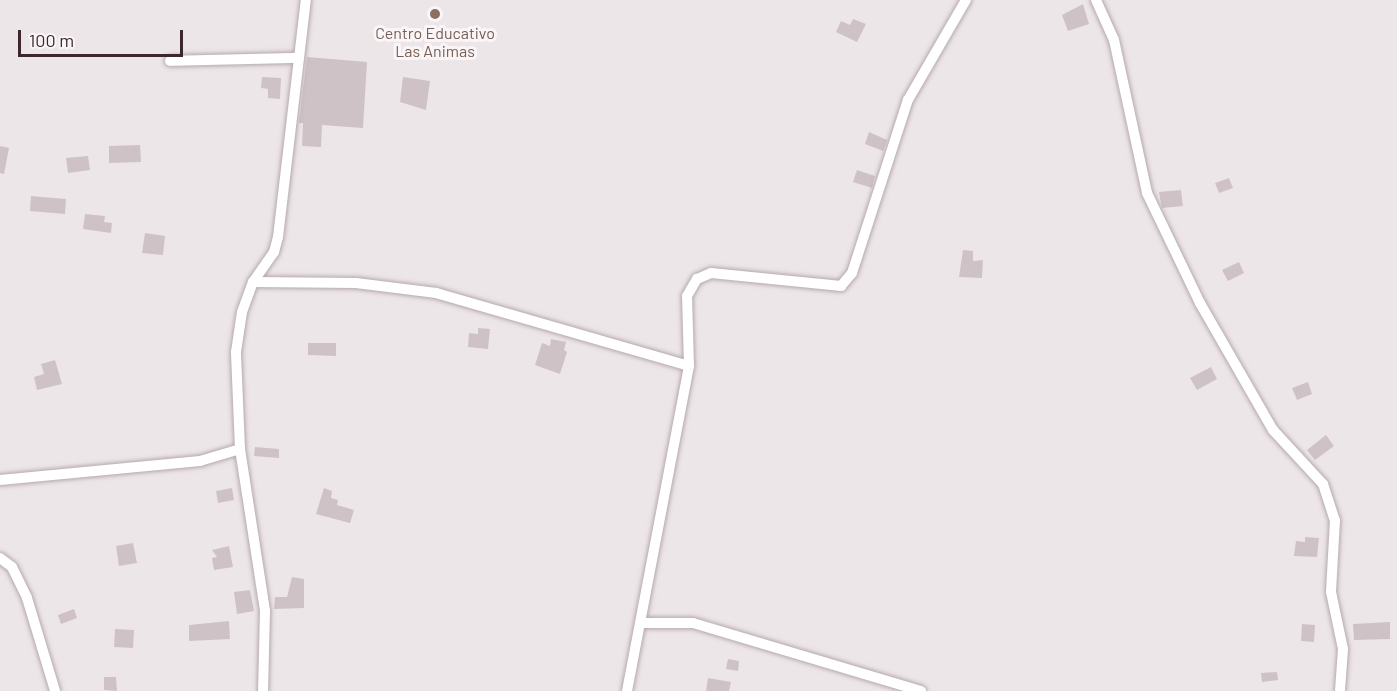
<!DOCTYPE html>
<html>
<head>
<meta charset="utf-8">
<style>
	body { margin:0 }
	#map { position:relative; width:1397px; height:691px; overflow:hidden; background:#ede6e9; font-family:Barlow,sans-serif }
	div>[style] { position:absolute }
	.building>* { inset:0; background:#cec2c7 }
	.roads { filter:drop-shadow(0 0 2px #b5a9ad) drop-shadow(0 0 2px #b5a9ad) }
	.minor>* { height:10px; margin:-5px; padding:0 5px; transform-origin:5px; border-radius:5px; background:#fff }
	.dots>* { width:16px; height:16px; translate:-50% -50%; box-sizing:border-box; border:3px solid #faf6f8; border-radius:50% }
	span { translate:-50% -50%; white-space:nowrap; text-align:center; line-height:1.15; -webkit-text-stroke:6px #faf6f8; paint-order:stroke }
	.education-label { font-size:16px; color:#785e54 }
	.scale { position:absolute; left:18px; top:30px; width:165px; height:27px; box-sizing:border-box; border:3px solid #3d272e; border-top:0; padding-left:8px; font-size:18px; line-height:21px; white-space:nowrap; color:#3d272e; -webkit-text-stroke:4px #faf6f8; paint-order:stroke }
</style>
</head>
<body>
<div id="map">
	<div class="building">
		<i style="clip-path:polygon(1083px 4px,1089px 24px,1068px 31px,1062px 15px)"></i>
		<i style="clip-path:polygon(853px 19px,866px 24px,857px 42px,836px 32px,841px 21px,850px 25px)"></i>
		<i style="clip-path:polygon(307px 57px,367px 62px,363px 128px,322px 125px,321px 147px,302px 146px,303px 123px,299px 123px)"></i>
		<i style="clip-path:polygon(262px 77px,281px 78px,280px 99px,268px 98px,268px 89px,261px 88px)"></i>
		<i style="clip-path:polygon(403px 77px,430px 81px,426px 110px,400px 102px)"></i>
		<i style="clip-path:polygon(869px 132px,887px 140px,883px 151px,865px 144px)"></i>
		<i style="clip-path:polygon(140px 145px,141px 162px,109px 163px,109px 146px)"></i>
		<i style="clip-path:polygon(0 146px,9px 148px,4px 174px,0 173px)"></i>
		<i style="clip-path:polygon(88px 156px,90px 170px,68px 173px,66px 158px)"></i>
		<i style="clip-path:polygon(857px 170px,875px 176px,872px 188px,853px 182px)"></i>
		<i style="clip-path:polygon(1229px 178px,1233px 188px,1219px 193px,1215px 183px)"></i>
		<i style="clip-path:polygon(1181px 190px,1183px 206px,1162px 208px,1159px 192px)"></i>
		<i style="clip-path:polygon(31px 196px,66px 199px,65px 214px,30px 211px)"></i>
		<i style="clip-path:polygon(85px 214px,105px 216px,104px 222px,112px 223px,111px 233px,83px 229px)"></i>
		<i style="clip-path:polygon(145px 233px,165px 236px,163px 255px,142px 253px)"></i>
		<i style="clip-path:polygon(963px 250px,973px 251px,973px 261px,983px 260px,982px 278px,959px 277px)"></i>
		<i style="clip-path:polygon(1239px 262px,1244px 273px,1228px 281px,1222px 270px)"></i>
		<i style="clip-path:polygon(478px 328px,490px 329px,488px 349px,468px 347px,469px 333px,478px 334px)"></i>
		<i style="clip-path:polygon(551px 339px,566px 342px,564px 350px,567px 352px,560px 374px,535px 365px,542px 343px,550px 346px)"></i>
		<i style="clip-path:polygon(308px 343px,336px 343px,336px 356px,308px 355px)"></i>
		<i style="clip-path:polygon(55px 360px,62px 384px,37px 390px,34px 377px,44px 374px,41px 364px)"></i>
		<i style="clip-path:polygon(1211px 367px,1217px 379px,1197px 390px,1190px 378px)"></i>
		<i style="clip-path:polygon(1308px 382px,1312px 394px,1297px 400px,1292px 388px)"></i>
		<i style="clip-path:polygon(1326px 435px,1334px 446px,1315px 460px,1307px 450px)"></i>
		<i style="clip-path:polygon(255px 447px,279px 449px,279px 458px,254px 456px)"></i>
		<i style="clip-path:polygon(232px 488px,234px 500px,218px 503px,216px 491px)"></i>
		<i style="clip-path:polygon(324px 488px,332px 491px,331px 498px,338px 500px,337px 505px,354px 510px,350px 523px,316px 514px)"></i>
		<i style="clip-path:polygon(1305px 537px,1319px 538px,1317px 557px,1294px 556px,1296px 541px,1305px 542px)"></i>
		<i style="clip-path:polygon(133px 543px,137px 563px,119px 566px,116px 546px)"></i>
		<i style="clip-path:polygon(229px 546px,233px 567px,214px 570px,212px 558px,217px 557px,212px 550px)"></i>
		<i style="clip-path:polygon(292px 577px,304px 579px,304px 608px,274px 609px,275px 597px,287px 597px)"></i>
		<i style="clip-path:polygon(250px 590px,254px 611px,237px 614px,234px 592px)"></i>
		<i style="clip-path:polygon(74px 609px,77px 618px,61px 624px,58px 615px)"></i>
		<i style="clip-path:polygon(229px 621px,230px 639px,189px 641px,189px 625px)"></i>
		<i style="clip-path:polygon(1390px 622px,1390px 639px,1354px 640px,1353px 624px)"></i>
		<i style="clip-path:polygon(1302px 624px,1315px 625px,1314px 642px,1301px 641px)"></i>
		<i style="clip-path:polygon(115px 629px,134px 630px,133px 648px,114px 647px)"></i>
		<i style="clip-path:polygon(728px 659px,739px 661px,738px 671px,726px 669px)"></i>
		<i style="clip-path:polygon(1277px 672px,1278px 680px,1262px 682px,1261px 673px)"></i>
		<i style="clip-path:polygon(104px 677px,116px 677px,117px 691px,104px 690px)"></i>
		<i style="clip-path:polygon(708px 678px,731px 682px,729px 691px,706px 691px)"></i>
	</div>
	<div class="roads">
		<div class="minor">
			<i style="left:1096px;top:0;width:44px;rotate:65.8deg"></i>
			<i style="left:1114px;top:40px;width:157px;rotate:77.8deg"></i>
			<i style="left:1147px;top:193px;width:122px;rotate:64.3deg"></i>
			<i style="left:1200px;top:303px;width:146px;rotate:60.1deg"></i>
			<i style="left:1273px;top:430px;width:74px;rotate:47.2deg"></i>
			<i style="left:1323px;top:484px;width:38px;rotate:72deg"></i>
			<i style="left:1335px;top:520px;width:72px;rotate:93.2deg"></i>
			<i style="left:1331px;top:592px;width:58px;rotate:78.1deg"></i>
			<i style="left:1343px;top:649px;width:42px;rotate:94.1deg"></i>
			<i style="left:170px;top:61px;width:127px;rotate:-1.4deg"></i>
			<i style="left:253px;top:282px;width:103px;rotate:0.6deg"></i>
			<i style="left:356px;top:283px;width:81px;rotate:7.1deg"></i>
			<i style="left:436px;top:293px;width:263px;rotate:16.1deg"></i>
			<i style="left:240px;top:449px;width:164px;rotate:81.2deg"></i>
			<i style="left:265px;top:611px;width:80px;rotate:91.4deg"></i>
			<i style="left:0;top:480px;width:201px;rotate:-5.4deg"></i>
			<i style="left:200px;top:461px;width:42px;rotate:-16.7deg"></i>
			<i style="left:240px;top:449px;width:97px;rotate:-92.4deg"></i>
			<i style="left:236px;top:352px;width:40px;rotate:-81.5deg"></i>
			<i style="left:242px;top:312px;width:32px;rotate:-70deg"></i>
			<i style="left:253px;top:282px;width:37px;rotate:-55deg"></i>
			<i style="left:274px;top:252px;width:16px;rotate:-75deg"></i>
			<i style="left:278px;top:237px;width:239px;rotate:-83.3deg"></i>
			<i style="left:0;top:558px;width:15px;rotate:37deg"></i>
			<i style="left:12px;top:567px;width:34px;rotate:64deg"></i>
			<i style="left:27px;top:598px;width:97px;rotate:73.2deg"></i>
			<i style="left:640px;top:623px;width:53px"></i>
			<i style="left:693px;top:623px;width:238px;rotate:16.6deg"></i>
			<i style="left:627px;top:691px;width:331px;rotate:-79.2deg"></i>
			<i style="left:689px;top:366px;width:70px;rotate:-91.6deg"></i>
			<i style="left:687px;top:296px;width:20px;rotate:-60deg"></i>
			<i style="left:697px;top:279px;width:15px;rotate:-23deg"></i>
			<i style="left:711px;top:273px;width:131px;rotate:5.7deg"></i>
			<i style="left:841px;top:286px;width:17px;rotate:-50deg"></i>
			<i style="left:852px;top:273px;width:182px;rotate:-72.1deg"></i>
			<i style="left:908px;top:100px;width:116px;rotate:-59.9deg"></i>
		</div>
	</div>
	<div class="dots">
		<i style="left:435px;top:14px;background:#8d6e63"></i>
	</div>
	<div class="education-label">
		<span style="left:435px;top:42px">Centro Educativo<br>Las Animas</span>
	</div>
	<div class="scale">100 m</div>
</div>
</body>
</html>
